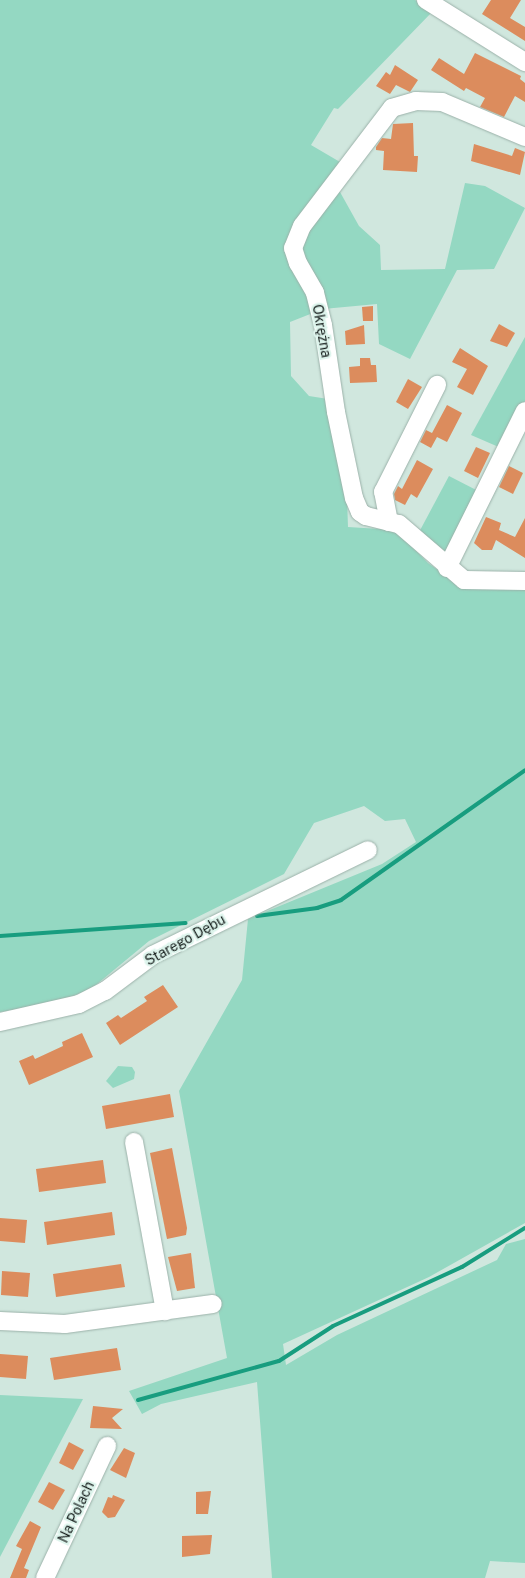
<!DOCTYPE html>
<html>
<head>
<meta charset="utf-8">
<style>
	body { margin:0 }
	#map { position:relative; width:525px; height:1578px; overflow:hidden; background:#d0e7de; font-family:"Public Sans",sans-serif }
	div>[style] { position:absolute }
	.green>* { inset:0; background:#94d8c2 }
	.stream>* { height:4px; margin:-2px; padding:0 2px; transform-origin:2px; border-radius:2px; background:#189d7f }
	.building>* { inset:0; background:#dc8c5d }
	.roads { filter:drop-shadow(0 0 1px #9bb1a9) drop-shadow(0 0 1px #9bb1a9) }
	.minor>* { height:18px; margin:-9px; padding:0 9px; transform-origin:9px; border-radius:9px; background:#fff }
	span { translate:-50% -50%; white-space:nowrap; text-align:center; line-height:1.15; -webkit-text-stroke:4.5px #ddf4ec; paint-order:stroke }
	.street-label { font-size:14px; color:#141c1a }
</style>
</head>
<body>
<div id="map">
	<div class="green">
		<i style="clip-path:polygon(0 0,415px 0,433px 11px,338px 109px,334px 108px,311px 145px,340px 162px,340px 192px,359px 226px,380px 245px,381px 270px,445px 269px,465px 183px,485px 186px,525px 208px,494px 269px,457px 270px,410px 359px,379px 344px,377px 304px,323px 309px,290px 322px,291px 376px,309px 396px,328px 399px,347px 497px,348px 527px,396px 530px,428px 563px,452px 580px,525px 586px,525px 1223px,429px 1277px,283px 1344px,286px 1365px,337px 1335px,497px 1260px,506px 1244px,525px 1239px,525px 1563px,490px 1561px,485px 1578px,272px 1578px,257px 1382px,161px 1404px,142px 1414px,129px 1391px,227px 1358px,179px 1091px,242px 980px,248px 919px,382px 864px,416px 842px,405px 819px,385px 821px,364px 806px,314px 823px,284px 874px,149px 941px,91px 989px,52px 1004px,0 1012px)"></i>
		<i style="clip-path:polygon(525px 337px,525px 401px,501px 448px,471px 435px)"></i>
		<i style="clip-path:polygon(449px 476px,482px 493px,447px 553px,417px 536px)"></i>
		<i style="clip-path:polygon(118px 1066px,132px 1067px,135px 1072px,134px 1079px,113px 1088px,106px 1081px)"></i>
		<i style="clip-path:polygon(0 1395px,83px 1399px,0 1557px)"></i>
	</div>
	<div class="stream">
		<i style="left:257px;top:916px;width:61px;rotate:-7.6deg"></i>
		<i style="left:317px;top:908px;width:25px;rotate:-18deg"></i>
		<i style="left:341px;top:900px;width:225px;rotate:-35.2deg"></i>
		<i style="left:0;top:936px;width:186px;rotate:-4deg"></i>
		<i style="left:138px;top:1400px;width:146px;rotate:-15.5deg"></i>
		<i style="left:279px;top:1361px;width:64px;rotate:-32.9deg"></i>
		<i style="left:333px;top:1326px;width:142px;rotate:-24.6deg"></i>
		<i style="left:462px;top:1267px;width:74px;rotate:-31.8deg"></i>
	</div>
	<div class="building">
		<i style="clip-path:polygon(491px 0,521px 0,510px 18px,525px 27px,525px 41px,482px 14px)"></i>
		<i style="clip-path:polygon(475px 53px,521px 76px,520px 79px,525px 83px,525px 102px,515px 96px,504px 117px,480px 107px,485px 98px,466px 88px,464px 91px,431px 70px,439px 58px,464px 74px)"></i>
		<i style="clip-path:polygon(395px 65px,418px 80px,410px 92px,396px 85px,390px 94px,376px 86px,386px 72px,390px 75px)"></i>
		<i style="clip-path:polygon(413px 123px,414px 156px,418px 156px,417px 172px,383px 170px,384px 151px,376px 150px,376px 147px,382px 138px,391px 139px,393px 124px)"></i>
		<i style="clip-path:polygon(474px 144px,512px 156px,515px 148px,525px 152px,520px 175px,471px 161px)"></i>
		<i style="clip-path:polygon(373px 306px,373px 321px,363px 321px,362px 307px)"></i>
		<i style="clip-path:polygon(499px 324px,515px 333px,507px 347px,490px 341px)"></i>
		<i style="clip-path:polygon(364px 325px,365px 344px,346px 345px,345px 331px)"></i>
		<i style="clip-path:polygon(460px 348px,488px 366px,473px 395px,457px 387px,467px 369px,452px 362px)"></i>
		<i style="clip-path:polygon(360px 358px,370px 358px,371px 365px,376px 365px,377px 382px,350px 383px,349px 367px,360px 366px)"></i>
		<i style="clip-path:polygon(408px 379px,422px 387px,408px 409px,396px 402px)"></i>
		<i style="clip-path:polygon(447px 405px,462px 413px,447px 442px,437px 437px,431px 448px,420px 442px,426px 430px,432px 433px)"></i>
		<i style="clip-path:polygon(476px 447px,490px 453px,478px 478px,464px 471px)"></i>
		<i style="clip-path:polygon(417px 460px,433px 469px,417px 498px,411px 494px,405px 505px,395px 500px,394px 494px,398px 486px,402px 489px)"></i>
		<i style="clip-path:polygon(509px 466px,523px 473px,513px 494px,499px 487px)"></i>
		<i style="clip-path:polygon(486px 517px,501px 523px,499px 530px,515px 537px,525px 518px,525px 558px,496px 540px,492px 550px,482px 550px,474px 543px)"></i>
		<i style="clip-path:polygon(163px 985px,178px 1007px,120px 1045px,106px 1023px,118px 1015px,121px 1018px,147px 1001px,144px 997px)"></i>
		<i style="clip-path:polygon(82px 1033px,93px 1057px,29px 1085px,19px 1061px,33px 1055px,35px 1059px,63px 1046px,62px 1042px)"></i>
		<i style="clip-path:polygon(170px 1094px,174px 1117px,106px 1129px,102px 1106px)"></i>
		<i style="clip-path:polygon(172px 1148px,187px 1228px,186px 1235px,167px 1239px,150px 1153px)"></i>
		<i style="clip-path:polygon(103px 1160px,106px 1183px,39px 1192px,36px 1169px)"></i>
		<i style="clip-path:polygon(112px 1212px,115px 1235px,47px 1245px,44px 1222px)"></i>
		<i style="clip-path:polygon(0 1218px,27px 1220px,25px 1243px,0 1241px)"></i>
		<i style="clip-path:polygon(191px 1253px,195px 1288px,177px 1291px,168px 1257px)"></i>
		<i style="clip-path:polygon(121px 1264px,125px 1287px,56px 1297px,53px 1274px)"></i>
		<i style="clip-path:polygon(2px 1271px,30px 1273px,28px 1297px,1px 1295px)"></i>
		<i style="clip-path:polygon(117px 1348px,121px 1370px,54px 1380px,50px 1358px)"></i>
		<i style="clip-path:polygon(0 1354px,28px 1356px,26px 1379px,0 1377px)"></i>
		<i style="clip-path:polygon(93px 1406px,123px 1409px,112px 1418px,122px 1429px,90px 1428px)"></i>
		<i style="clip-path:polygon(69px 1442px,84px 1450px,73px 1470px,59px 1463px)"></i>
		<i style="clip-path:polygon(124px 1448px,135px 1453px,126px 1478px,110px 1470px)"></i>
		<i style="clip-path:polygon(49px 1482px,65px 1490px,53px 1510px,38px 1502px)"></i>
		<i style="clip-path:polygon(211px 1491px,208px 1514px,196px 1514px,196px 1492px)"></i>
		<i style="clip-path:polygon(113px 1495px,125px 1500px,115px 1517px,108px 1518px,102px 1512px,108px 1497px,112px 1498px)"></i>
		<i style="clip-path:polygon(30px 1521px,41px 1527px,24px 1568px,29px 1570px,26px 1578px,10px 1578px,22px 1549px,16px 1546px)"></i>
		<i style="clip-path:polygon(212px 1535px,210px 1554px,182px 1557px,182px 1536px)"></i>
	</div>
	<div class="roads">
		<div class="minor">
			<i style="left:426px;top:0;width:117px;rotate:32.1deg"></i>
			<i style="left:525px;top:137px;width:90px;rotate:-157.1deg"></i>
			<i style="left:442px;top:102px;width:26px;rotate:-178deg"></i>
			<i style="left:416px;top:101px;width:25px;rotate:164deg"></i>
			<i style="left:392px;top:108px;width:148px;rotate:127.3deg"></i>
			<i style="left:302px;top:226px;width:24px;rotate:112deg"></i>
			<i style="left:293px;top:248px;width:16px;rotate:72deg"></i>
			<i style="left:298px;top:263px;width:34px;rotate:60deg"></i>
			<i style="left:315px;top:293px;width:33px;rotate:76deg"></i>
			<i style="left:323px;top:325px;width:88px;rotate:81.5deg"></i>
			<i style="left:336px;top:412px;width:88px;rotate:78.2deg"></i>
			<i style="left:354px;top:498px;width:15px;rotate:67deg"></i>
			<i style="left:360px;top:512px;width:7px;rotate:34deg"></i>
			<i style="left:366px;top:516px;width:34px;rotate:14deg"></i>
			<i style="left:399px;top:524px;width:86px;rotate:40.7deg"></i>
			<i style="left:464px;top:580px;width:61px;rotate:0.9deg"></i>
			<i style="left:389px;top:522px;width:31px;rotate:-101deg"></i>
			<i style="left:383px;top:492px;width:120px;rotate:-63.2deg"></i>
			<i style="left:447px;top:568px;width:175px;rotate:-63.6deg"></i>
			<i style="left:0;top:1022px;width:81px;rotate:-12.8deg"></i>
			<i style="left:79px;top:1004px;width:29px;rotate:-27deg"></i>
			<i style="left:105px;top:991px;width:60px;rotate:-36.9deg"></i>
			<i style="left:153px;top:955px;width:239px;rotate:-26deg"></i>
			<i style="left:134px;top:1142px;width:172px;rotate:79.6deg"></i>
			<i style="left:0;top:1321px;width:65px;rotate:2.6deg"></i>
			<i style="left:65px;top:1324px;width:149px;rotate:-7.7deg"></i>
			<i style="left:45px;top:1578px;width:146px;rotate:-64.8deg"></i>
		</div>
	</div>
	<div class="street-label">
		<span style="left:322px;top:331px;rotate:80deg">Okrężna</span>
		<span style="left:185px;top:940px;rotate:-29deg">Starego Dębu</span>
		<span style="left:76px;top:1512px;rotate:-65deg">Na Polach</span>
	</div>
</div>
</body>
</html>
